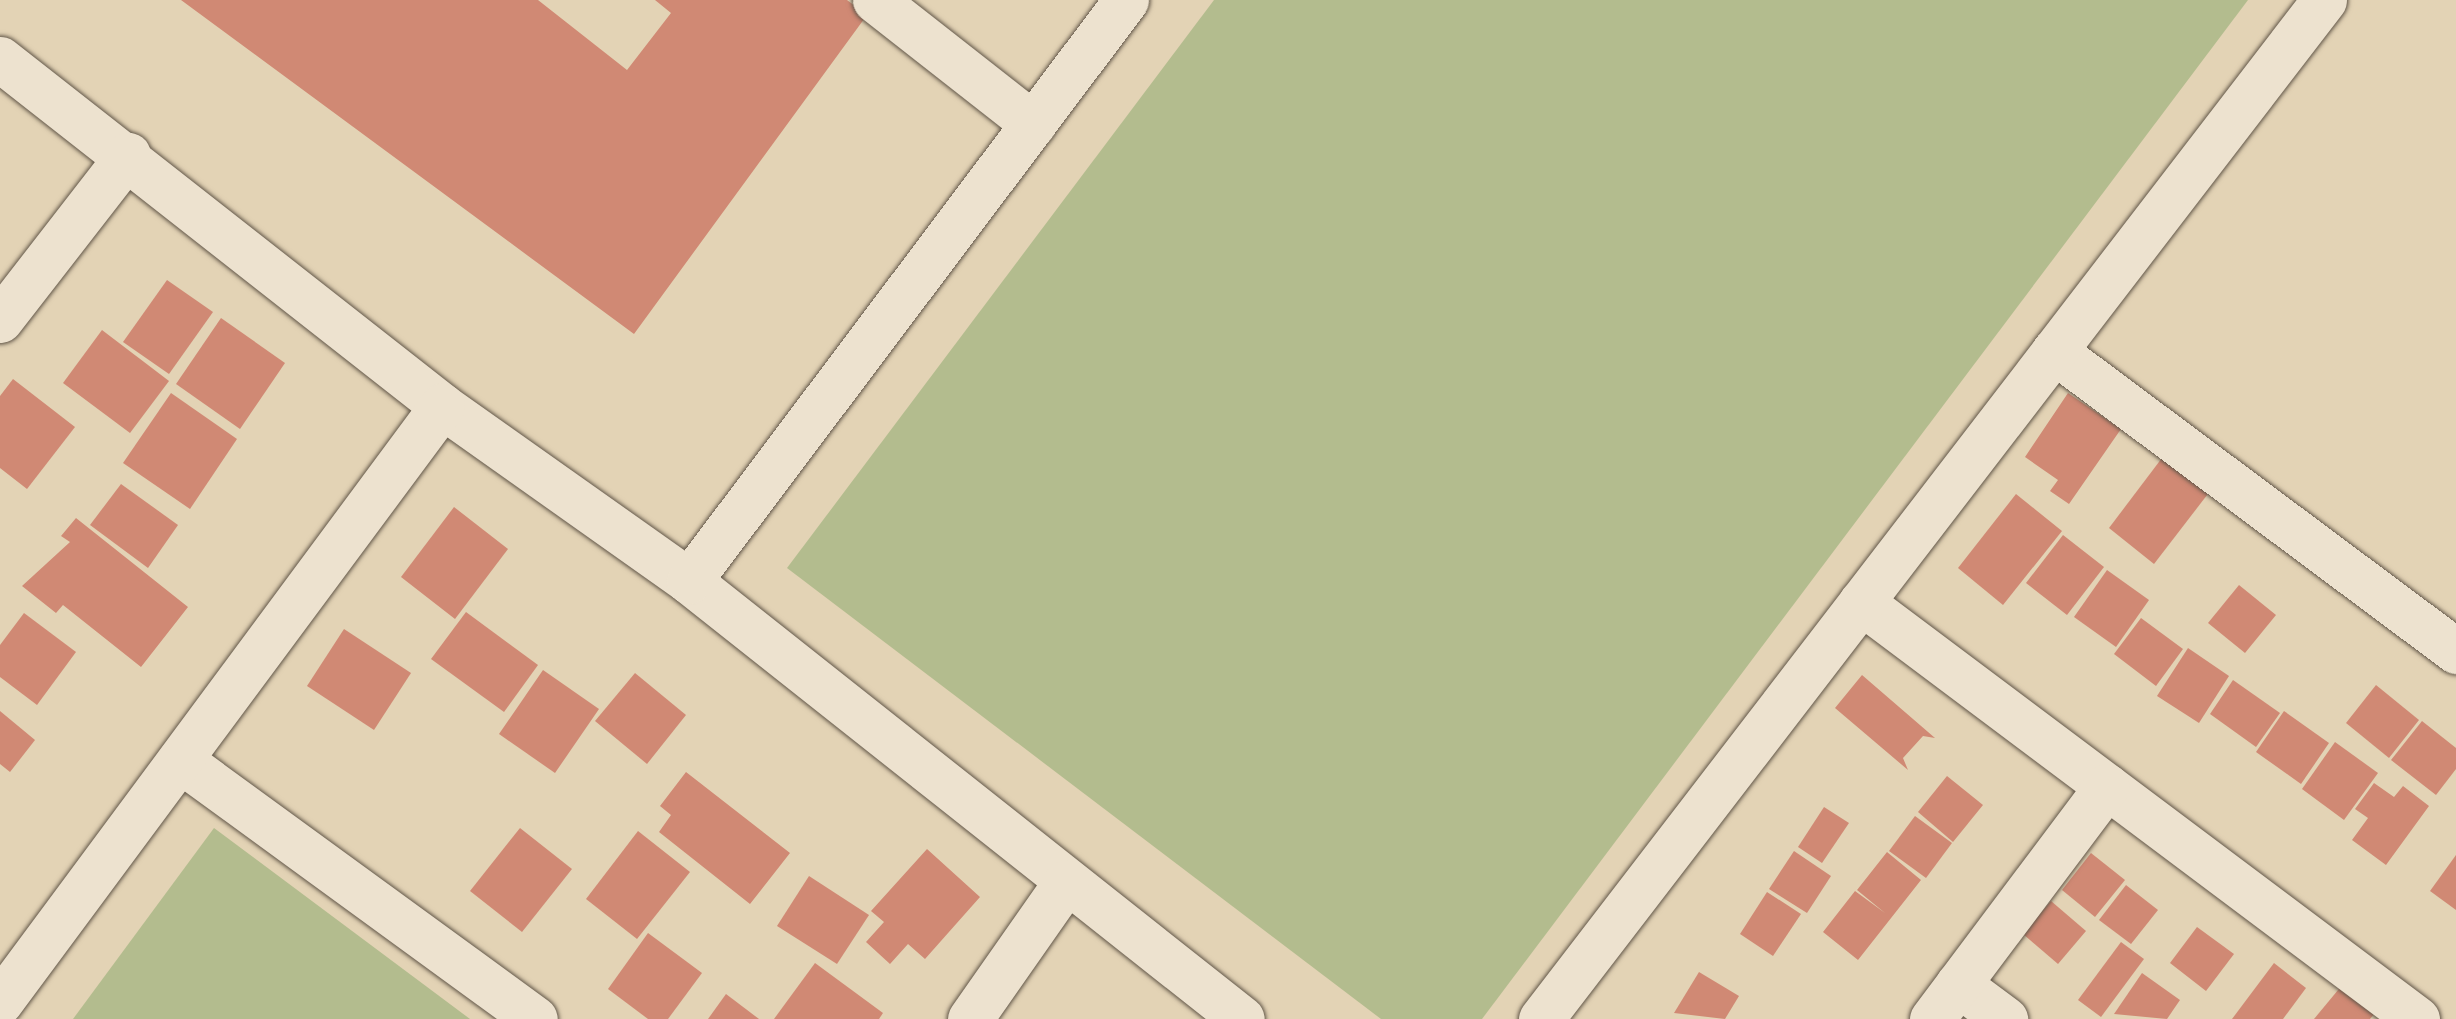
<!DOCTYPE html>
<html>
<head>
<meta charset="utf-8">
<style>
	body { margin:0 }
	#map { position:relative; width:2456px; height:1019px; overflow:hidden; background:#e3d3b5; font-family:"IM FELL English",serif }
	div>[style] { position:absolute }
	.green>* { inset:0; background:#b3bc8e }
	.building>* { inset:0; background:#d08974 }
	.roads { filter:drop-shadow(0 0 2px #615648) drop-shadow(0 0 2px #615648) }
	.minor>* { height:45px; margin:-22.5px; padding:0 22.5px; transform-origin:22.5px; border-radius:22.5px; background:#ede2cf }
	span { translate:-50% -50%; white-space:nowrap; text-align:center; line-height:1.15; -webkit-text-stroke:8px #ede2cf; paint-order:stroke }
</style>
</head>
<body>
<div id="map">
	<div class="green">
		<i style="clip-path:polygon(1214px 0,2248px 0,1482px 1019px,1381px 1019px,787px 568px)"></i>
		<i style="clip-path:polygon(214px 828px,470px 1019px,73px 1019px)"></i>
	</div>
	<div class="building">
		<i style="clip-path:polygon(181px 0,538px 0,627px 70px,671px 13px,655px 0,847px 0,867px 15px,634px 334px)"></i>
		<i style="clip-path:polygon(167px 280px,213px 312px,169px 374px,123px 342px)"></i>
		<i style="clip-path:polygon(221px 318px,285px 363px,240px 429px,176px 384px)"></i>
		<i style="clip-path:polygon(102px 330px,169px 381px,130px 433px,63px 383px)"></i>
		<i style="clip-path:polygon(13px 379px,75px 427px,27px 489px,0 468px,0 396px)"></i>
		<i style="clip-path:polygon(171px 393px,237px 439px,190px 509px,123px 463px)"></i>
		<i style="clip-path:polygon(2068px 393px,2121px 429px,2069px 504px,2050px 491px,2058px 480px,2025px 457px)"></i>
		<i style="clip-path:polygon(2168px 450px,2214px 486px,2154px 564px,2109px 528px)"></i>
		<i style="clip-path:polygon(121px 484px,178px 525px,148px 568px,90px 525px)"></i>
		<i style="clip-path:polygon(2016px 494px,2062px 531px,2003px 605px,1958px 568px)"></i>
		<i style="clip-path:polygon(454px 507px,508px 549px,455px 619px,401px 577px)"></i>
		<i style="clip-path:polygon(76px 518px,188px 607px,141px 667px,63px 605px,56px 613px,22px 586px,70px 542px,61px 536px)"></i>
		<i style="clip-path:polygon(2063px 535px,2104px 567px,2067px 615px,2026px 583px)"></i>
		<i style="clip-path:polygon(2107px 570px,2149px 600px,2116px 647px,2074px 617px)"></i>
		<i style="clip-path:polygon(2239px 585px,2276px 615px,2245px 653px,2208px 623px)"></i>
		<i style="clip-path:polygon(466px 612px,538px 665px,504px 712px,431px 659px)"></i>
		<i style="clip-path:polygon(24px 613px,76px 652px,37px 705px,0 677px,0 645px)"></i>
		<i style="clip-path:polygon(2141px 618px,2183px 649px,2156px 686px,2114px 654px)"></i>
		<i style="clip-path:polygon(344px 629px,411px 673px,374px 730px,307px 686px)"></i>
		<i style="clip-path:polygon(2188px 648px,2229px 676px,2199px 723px,2157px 696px)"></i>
		<i style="clip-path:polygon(543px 670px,599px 709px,555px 773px,499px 734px)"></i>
		<i style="clip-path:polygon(635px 673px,686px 715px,647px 764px,595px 721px)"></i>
		<i style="clip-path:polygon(1862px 675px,1935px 738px,1923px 736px,1903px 758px,1908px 770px,1835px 708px)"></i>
		<i style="clip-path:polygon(2233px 680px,2280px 713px,2256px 747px,2210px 714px)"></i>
		<i style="clip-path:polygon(2376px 685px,2419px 720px,2389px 758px,2346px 723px)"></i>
		<i style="clip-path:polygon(0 711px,35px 740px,10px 772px,0 764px)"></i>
		<i style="clip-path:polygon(2284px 711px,2329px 743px,2301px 784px,2256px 752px)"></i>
		<i style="clip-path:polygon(2422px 721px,2456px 748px,2456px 769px,2436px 795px,2391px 760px)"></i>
		<i style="clip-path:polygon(2335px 742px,2378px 773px,2344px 820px,2302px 789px)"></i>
		<i style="clip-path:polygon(686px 772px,790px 853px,750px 904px,659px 832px,671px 815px,660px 806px)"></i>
		<i style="clip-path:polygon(1947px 776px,1983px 805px,1953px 842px,1918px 812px)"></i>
		<i style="clip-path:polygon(2374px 783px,2394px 797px,2403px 786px,2429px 806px,2386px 865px,2352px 840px,2368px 818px,2355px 809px)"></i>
		<i style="clip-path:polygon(1824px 807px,1849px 823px,1822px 863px,1798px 847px)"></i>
		<i style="clip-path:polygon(1915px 816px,1952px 843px,1926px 878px,1889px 851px)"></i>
		<i style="clip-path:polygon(520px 828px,572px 869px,522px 932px,470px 891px)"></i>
		<i style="clip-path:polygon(638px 831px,690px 872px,637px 939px,586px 899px)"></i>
		<i style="clip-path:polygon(927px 849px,980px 897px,925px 959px,908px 944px,890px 964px,866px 942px,884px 922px,871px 911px)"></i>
		<i style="clip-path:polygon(1794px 851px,1831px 876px,1807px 913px,1769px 889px)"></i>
		<i style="clip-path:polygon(1887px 852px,1921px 880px,1858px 960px,1823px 932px,1855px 891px,1885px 913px,1857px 890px)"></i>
		<i style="clip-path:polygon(2091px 853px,2125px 880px,2095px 917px,2062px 890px)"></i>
		<i style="clip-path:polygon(2456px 855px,2456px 910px,2430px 891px)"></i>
		<i style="clip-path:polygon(809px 876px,869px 915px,837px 964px,777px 926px)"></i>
		<i style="clip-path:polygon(2126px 885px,2158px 910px,2131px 944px,2099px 920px)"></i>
		<i style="clip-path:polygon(1767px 892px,1801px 914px,1773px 956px,1740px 934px)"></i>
		<i style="clip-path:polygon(2051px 901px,2086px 931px,2058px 964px,2023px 934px)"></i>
		<i style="clip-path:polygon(2197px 927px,2234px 954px,2206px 991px,2170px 963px)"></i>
		<i style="clip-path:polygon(648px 933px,702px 973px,668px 1019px,648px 1019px,608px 989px)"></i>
		<i style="clip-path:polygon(2121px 942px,2144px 959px,2101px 1017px,2078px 1000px)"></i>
		<i style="clip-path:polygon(815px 963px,883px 1013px,879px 1019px,774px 1019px)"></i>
		<i style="clip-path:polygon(2274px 963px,2306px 988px,2283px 1019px,2232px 1019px)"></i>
		<i style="clip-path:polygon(1699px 972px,1739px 996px,1725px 1019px,1674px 1013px)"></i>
		<i style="clip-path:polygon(2142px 973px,2180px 1000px,2167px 1019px,2114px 1014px)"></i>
		<i style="clip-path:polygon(2348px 978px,2381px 1006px,2370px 1019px,2314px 1019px)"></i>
		<i style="clip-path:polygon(726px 994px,759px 1019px,708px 1019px)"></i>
	</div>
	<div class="roads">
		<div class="minor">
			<i style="left:875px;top:0;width:201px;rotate:38.1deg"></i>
			<i style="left:0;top:59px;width:562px;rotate:38.13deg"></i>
			<i style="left:442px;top:406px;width:303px;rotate:35.3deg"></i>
			<i style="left:689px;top:581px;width:705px;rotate:38.38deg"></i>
			<i style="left:0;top:320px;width:209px;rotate:-52.2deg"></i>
			<i style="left:2054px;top:351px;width:502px;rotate:36.73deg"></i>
			<i style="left:689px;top:581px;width:727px;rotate:-53.05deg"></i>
			<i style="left:1861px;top:602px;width:695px;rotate:36.87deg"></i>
			<i style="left:180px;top:760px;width:439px;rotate:36.1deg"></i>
			<i style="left:1958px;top:984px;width:59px;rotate:36.7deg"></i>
			<i style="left:0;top:1002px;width:742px;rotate:-53.44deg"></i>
			<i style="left:970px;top:1019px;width:167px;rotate:-55deg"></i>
			<i style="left:1541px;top:1019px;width:1285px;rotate:-52.46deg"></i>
			<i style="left:1932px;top:1019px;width:291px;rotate:-53.1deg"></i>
		</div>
	</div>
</div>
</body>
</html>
